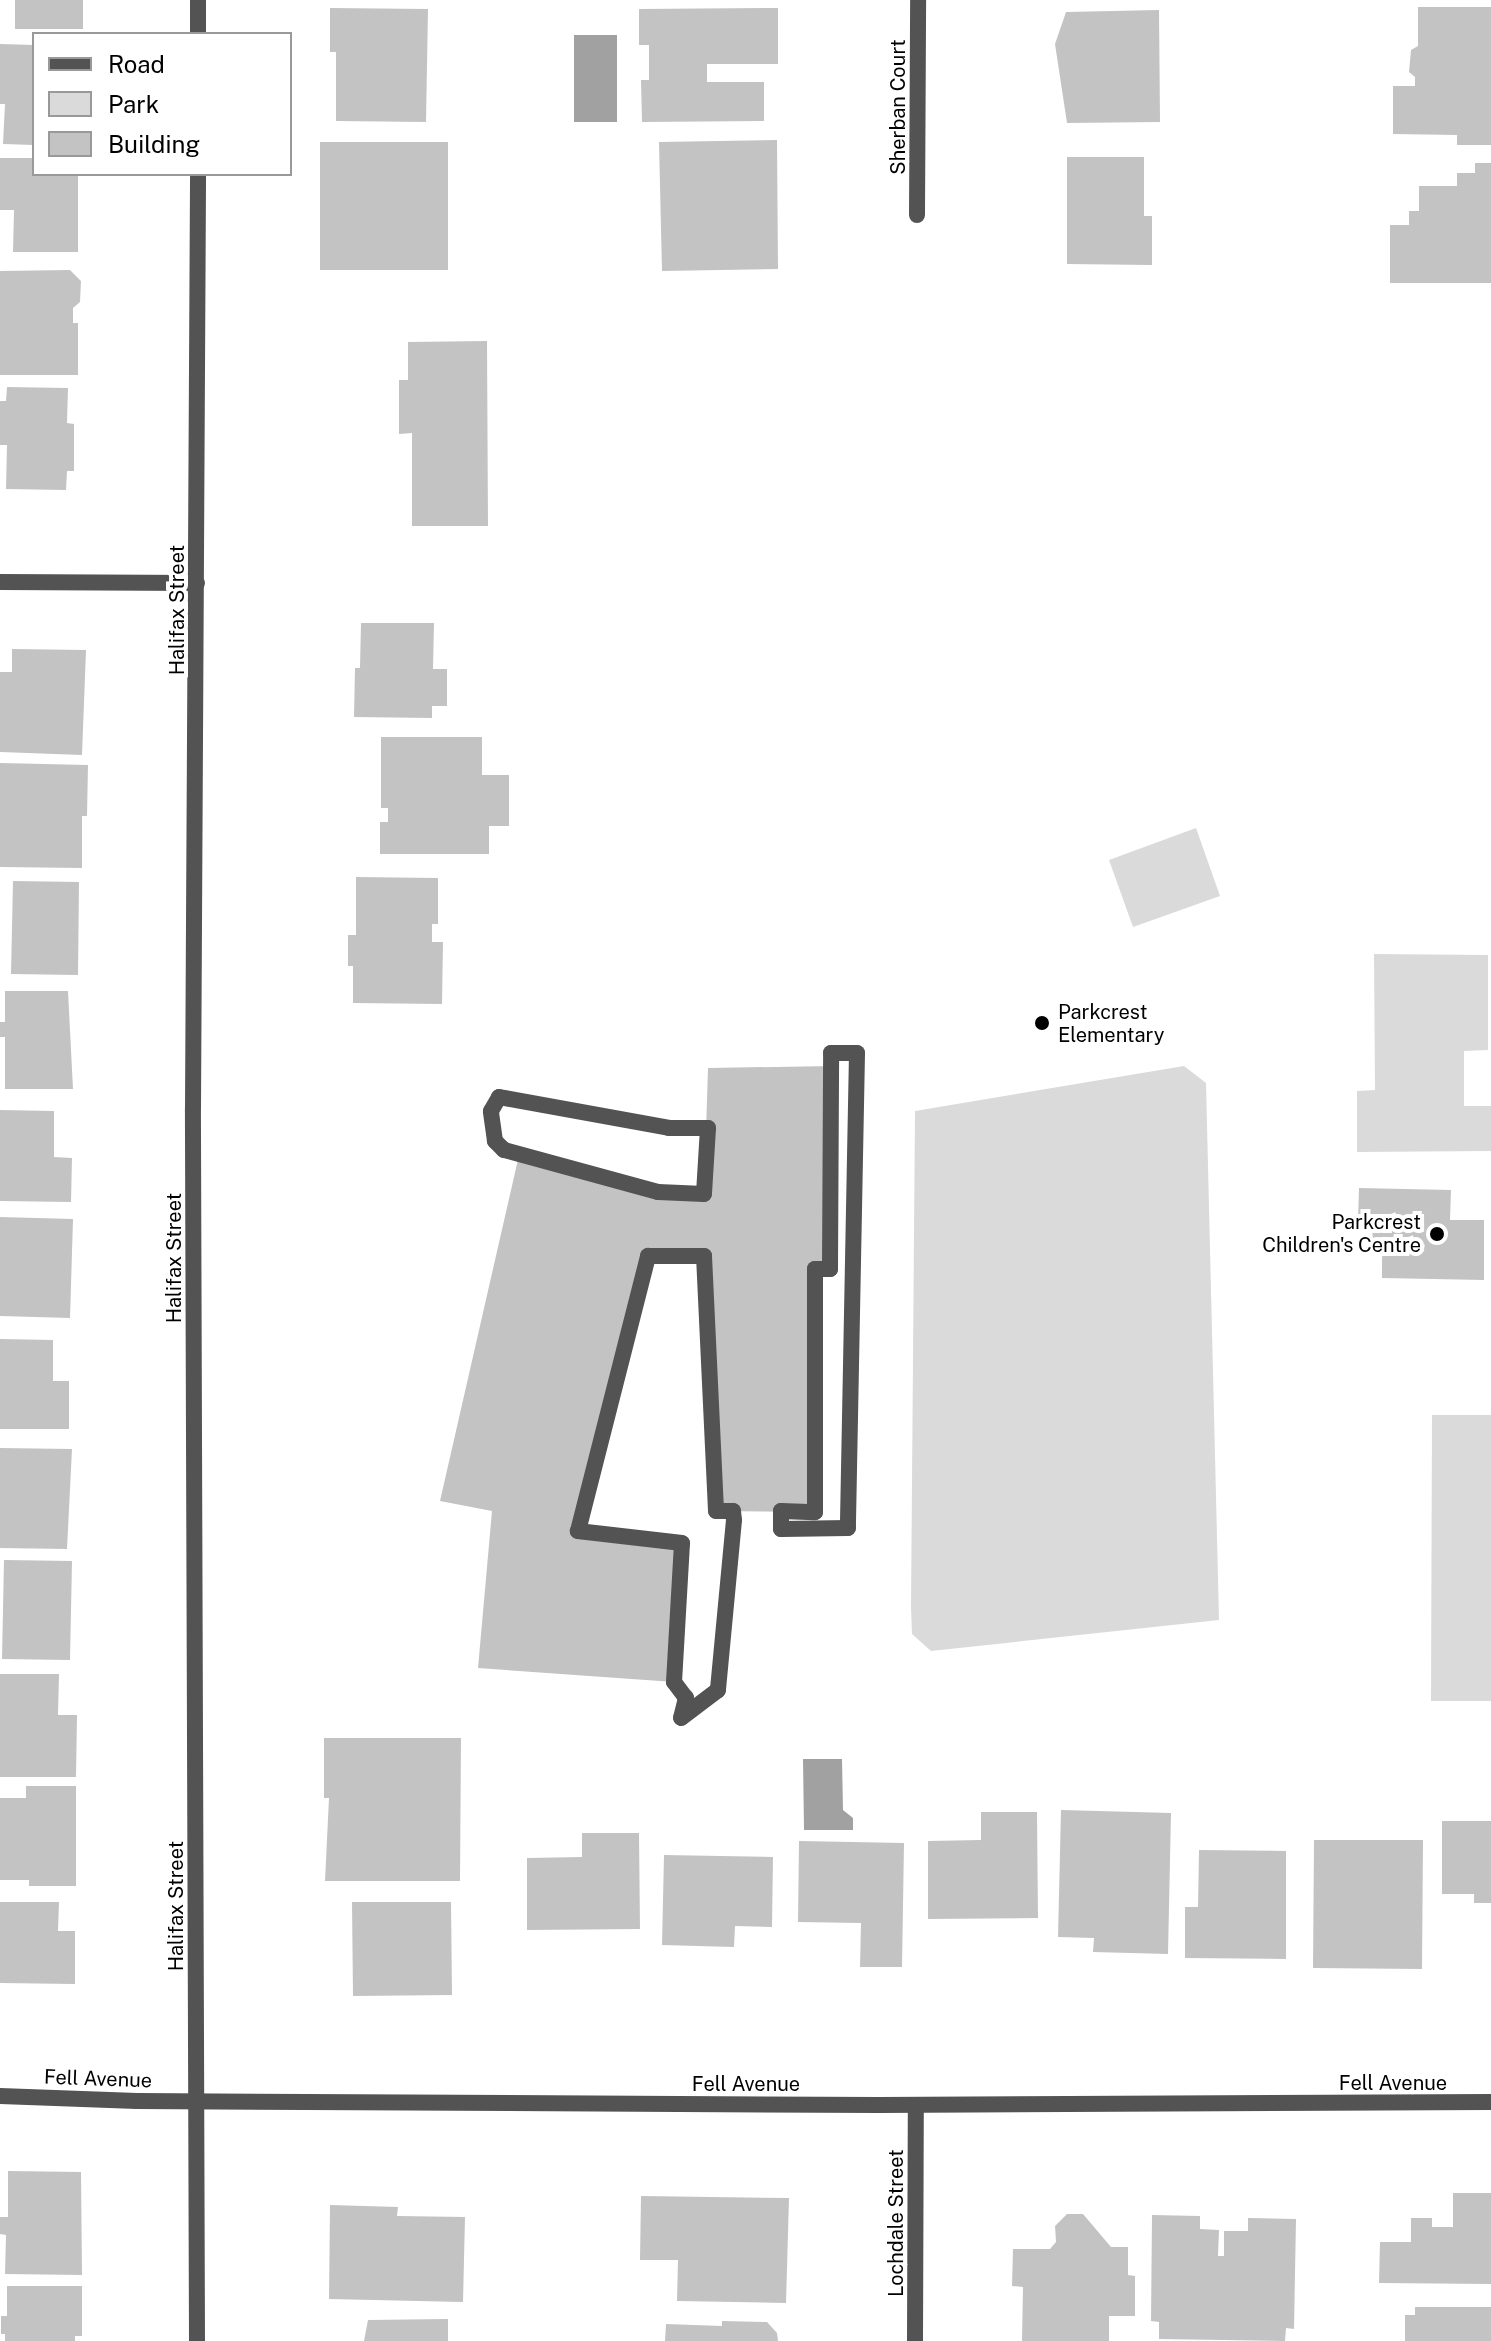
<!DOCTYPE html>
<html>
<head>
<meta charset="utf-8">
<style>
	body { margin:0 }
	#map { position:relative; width:1491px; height:2341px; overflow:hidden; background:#fff; font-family:"Public Sans",sans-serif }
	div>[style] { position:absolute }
	.green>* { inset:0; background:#dadada }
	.water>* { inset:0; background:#a1a1a1 }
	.building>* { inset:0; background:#c3c3c3 }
	.pedestrian>* { height:16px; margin:-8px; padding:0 8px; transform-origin:8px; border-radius:8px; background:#535353 }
	.minor>* { height:16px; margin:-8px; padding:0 8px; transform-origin:8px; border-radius:8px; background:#535353 }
	.tertiary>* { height:16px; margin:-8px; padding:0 8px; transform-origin:8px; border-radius:8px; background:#535353 }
	.dots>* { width:22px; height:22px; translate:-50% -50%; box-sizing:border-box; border:4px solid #fff; border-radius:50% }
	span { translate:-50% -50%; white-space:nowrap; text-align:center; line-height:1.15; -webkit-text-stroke:8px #fff; paint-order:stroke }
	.street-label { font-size:20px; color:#000 }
	.poi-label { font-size:20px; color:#000 }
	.left { translate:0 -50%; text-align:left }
	.right { translate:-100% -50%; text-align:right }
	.legend { position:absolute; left:32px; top:32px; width:260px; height:144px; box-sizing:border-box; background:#fff; border:2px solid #999; margin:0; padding:10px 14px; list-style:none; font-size:24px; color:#000 }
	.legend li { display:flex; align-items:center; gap:16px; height:40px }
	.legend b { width:40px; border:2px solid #999 }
</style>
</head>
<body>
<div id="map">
	<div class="green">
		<i style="clip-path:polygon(1196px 828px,1220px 896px,1133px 927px,1109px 860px)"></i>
		<i style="clip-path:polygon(1374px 954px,1488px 955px,1488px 1050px,1464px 1051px,1464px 1106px,1491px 1106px,1491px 1151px,1357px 1152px,1357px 1091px,1375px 1090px)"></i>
		<i style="clip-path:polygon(1184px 1066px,1206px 1083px,1219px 1620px,931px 1651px,912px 1634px,911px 1607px,915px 1111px)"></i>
		<i style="clip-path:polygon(1432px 1415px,1491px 1415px,1491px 1701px,1431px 1701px)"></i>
	</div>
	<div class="water">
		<i style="clip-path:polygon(574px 35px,617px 35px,617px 122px,574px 122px)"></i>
		<i style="clip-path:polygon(803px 1759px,842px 1759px,843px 1810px,853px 1818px,853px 1830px,804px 1830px)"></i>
	</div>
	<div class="building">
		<i style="clip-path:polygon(15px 0,83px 0,83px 29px,15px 29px)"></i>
		<i style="clip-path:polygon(1418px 7px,1491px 7px,1491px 145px,1457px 145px,1457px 135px,1393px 134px,1393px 86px,1415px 86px,1415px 77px,1409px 72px,1411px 50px,1418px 46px)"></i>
		<i style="clip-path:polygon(330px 8px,428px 9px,426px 122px,336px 121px,336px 52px,330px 52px)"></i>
		<i style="clip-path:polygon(778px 8px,778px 64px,707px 64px,707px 82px,764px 82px,764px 121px,642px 122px,641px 80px,649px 80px,649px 45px,639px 45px,639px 9px)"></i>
		<i style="clip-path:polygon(1159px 10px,1160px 122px,1067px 123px,1055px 44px,1066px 12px)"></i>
		<i style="clip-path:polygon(0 44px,34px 45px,34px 145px,3px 144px,5px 104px,0 104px)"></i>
		<i style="clip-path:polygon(777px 140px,778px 269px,662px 271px,659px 142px)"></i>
		<i style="clip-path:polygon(320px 142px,448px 142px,448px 270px,320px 270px)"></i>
		<i style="clip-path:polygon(1067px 157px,1144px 157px,1144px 216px,1152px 216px,1152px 265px,1067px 264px)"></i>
		<i style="clip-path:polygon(0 158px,34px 158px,34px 174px,78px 174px,78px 252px,13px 252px,14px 210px,0 210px)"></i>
		<i style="clip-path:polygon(1475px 163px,1491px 163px,1491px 283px,1390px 283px,1390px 225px,1409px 225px,1409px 211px,1419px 211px,1419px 186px,1457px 186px,1457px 173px,1475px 173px)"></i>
		<i style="clip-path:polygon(70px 270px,81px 281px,80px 302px,73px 308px,73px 323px,78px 323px,78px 375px,0 375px,0 271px)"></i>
		<i style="clip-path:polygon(487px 341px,488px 526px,412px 526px,412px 433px,399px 434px,399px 380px,408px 380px,408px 342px)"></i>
		<i style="clip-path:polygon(7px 387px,68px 388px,67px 423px,74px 424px,74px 471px,67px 471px,66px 490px,6px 489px,7px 445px,0 445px,0 401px,6px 401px)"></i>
		<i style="clip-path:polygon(361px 623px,434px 623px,433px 669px,447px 669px,447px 706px,432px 706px,432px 718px,354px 717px,355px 668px,360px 668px)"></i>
		<i style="clip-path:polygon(12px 649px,86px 650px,82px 755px,0 752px,0 672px,12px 672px)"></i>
		<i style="clip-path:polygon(381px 737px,482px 737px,482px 775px,509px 775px,509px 826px,489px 826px,489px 854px,380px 854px,380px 822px,388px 822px,388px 808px,381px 808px)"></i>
		<i style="clip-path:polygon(0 763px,88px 765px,87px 816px,82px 816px,82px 868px,0 867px)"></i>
		<i style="clip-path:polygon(356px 877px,438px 878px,438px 924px,432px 924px,432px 942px,443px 942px,442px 1004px,353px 1003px,353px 966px,348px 966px,348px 935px,356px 935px)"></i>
		<i style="clip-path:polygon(13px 881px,79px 882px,78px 975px,11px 974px)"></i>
		<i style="clip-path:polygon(5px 991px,68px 991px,73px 1089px,5px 1089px,5px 1037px,0 1037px,0 1022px,5px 1022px)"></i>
		<i style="clip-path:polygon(832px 1066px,830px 1269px,815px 1269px,815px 1512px,716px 1511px,704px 1256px,648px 1256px,578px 1531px,682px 1543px,674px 1682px,478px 1668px,492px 1511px,440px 1501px,519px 1155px,704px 1194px,708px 1068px)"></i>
		<i style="clip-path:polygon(0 1110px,54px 1111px,54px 1157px,72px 1158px,71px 1202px,0 1201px)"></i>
		<i style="clip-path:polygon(1359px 1188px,1451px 1190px,1450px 1220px,1484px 1220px,1484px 1280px,1382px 1278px,1382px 1251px,1372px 1251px,1373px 1222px,1358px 1221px)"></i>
		<i style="clip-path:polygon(0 1217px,73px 1219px,70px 1318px,0 1316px)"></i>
		<i style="clip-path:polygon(0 1339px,53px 1340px,53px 1381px,69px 1381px,69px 1429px,0 1429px)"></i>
		<i style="clip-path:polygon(0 1448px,72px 1449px,67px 1549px,0 1548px)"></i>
		<i style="clip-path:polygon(4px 1560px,72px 1561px,70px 1660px,2px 1659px)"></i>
		<i style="clip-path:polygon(0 1674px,59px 1674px,58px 1715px,77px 1715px,76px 1777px,0 1777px)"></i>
		<i style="clip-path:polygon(324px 1738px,461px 1738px,460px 1881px,325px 1881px,329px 1798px,324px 1798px)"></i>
		<i style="clip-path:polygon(26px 1786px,76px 1786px,76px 1886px,29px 1886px,29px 1880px,0 1880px,0 1798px,26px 1798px)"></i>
		<i style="clip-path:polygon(1061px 1810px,1171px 1813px,1168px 1954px,1093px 1952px,1094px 1938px,1058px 1937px)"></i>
		<i style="clip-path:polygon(981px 1812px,1037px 1812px,1038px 1918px,928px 1919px,928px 1841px,981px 1840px)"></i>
		<i style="clip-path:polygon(1442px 1821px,1491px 1821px,1491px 1903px,1474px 1903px,1474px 1894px,1442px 1894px)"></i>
		<i style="clip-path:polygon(582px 1833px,639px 1833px,640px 1929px,527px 1930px,527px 1858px,582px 1857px)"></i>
		<i style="clip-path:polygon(1314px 1840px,1423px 1840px,1422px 1969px,1313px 1968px)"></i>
		<i style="clip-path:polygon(799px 1841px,904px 1843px,902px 1967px,860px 1967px,861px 1923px,798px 1922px)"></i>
		<i style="clip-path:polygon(1199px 1850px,1286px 1851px,1286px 1959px,1185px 1958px,1185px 1907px,1198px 1907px)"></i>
		<i style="clip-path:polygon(664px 1855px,773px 1857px,772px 1927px,735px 1926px,734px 1947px,662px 1945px)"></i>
		<i style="clip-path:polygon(0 1902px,59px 1902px,58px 1931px,75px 1931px,75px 1984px,0 1983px)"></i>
		<i style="clip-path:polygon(352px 1902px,451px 1902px,452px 1995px,353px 1996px)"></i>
		<i style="clip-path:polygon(8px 2171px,81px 2172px,82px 2275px,5px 2274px,6px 2235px,0 2234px,0 2217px,8px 2217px)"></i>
		<i style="clip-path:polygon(1453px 2193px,1491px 2193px,1491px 2284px,1379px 2283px,1380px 2242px,1411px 2242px,1411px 2218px,1432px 2218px,1432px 2227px,1453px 2227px)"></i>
		<i style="clip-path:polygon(641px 2196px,789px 2198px,786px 2303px,677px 2301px,678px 2260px,640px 2260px)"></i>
		<i style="clip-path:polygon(330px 2205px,398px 2207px,397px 2216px,465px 2217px,463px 2302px,329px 2299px)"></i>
		<i style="clip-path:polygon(1067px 2214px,1083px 2214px,1111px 2247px,1128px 2247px,1128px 2275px,1135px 2276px,1135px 2316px,1109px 2316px,1109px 2341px,1022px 2341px,1023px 2287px,1012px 2286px,1013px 2249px,1050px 2249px,1056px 2242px,1055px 2226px)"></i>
		<i style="clip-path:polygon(1152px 2215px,1200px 2216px,1200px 2229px,1219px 2230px,1218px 2256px,1224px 2256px,1224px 2231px,1248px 2231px,1248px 2218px,1296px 2219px,1294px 2329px,1286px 2328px,1285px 2341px,1159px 2339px,1159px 2322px,1151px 2321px)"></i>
		<i style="clip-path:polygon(7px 2286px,82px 2286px,82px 2336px,75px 2336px,75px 2341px,5px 2341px,5px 2334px,1px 2334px,1px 2316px,7px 2316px)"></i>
		<i style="clip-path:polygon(1415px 2307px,1491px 2307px,1491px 2341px,1405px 2341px,1405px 2315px,1415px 2315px)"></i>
		<i style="clip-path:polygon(448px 2319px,448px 2341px,364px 2341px,368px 2320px)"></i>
		<i style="clip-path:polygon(722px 2321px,767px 2322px,777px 2333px,778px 2341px,665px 2341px,666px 2324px,722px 2326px)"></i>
	</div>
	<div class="pedestrian">
		<i style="left:831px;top:1053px;width:26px"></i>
		<i style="left:857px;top:1053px;width:475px;rotate:91.1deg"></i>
		<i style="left:848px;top:1528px;width:67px;rotate:179.1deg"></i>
		<i style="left:781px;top:1529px;width:18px;rotate:-90deg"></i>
		<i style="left:781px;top:1511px;width:34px;rotate:2deg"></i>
		<i style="left:815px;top:1512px;width:243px;rotate:-90deg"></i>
		<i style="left:815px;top:1269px;width:15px"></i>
		<i style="left:830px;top:1269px;width:216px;rotate:-89.7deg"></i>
		<i style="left:499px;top:1097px;width:173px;rotate:10.3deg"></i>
		<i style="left:669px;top:1128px;width:39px"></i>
		<i style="left:708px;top:1128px;width:66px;rotate:93.5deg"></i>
		<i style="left:704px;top:1194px;width:46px;rotate:-177.5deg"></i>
		<i style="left:658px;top:1192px;width:160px;rotate:-164.7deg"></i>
		<i style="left:504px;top:1150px;width:13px;rotate:-135deg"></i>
		<i style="left:495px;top:1141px;width:30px;rotate:-98deg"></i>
		<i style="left:491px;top:1111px;width:16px;rotate:-60deg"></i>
		<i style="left:648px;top:1256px;width:56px"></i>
		<i style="left:704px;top:1256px;width:255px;rotate:87.3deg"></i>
		<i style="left:716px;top:1511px;width:17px"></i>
		<i style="left:733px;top:1511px;width:9px;rotate:84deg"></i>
		<i style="left:734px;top:1520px;width:171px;rotate:95.4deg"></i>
		<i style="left:718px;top:1690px;width:46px;rotate:142.9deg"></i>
		<i style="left:681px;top:1718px;width:21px;rotate:-76deg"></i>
		<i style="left:686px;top:1698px;width:20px;rotate:-127deg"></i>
		<i style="left:674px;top:1682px;width:139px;rotate:-86.7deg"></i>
		<i style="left:682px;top:1543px;width:105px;rotate:-173.4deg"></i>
		<i style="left:578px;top:1531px;width:284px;rotate:-75.7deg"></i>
	</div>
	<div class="minor">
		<i style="left:917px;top:215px;width:215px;rotate:-89.7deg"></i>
		<i style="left:0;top:582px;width:197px;rotate:0.3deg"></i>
		<i style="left:0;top:2096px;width:137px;rotate:2.1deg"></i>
		<i style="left:137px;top:2101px;width:742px;rotate:0.31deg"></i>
		<i style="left:879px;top:2105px;width:612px;rotate:-0.28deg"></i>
		<i style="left:915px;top:2341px;width:236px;rotate:-89.8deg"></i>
	</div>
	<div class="tertiary">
		<i style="left:198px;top:34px;width:34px;rotate:-90deg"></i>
		<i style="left:197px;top:2341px;width:1233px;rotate:-90.19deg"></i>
		<i style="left:193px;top:1108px;width:934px;rotate:-89.69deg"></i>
	</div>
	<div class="dots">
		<i style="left:1042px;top:1023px;background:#000"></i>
		<i style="left:1437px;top:1234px;background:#000"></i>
	</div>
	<div class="street-label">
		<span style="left:898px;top:107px;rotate:-90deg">Sherban Court</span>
		<span style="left:177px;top:610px;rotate:-90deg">Halifax Street</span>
		<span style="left:174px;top:1258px;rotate:-90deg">Halifax Street</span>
		<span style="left:176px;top:1906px;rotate:-90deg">Halifax Street</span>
		<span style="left:98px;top:2079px;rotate:2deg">Fell Avenue</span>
		<span style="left:1393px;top:2083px">Fell Avenue</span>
		<span style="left:746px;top:2084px">Fell Avenue</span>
		<span style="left:896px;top:2223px;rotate:-90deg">Lochdale Street</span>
	</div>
	<div class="poi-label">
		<span class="left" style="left:1058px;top:1024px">Parkcrest<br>Elementary</span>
		<span class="right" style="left:1421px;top:1234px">Parkcrest<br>Children's Centre</span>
	</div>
	<ul class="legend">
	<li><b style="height:10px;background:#535353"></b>Road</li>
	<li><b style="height:22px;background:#dadada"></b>Park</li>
	<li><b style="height:22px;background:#c3c3c3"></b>Building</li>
	</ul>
</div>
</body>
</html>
